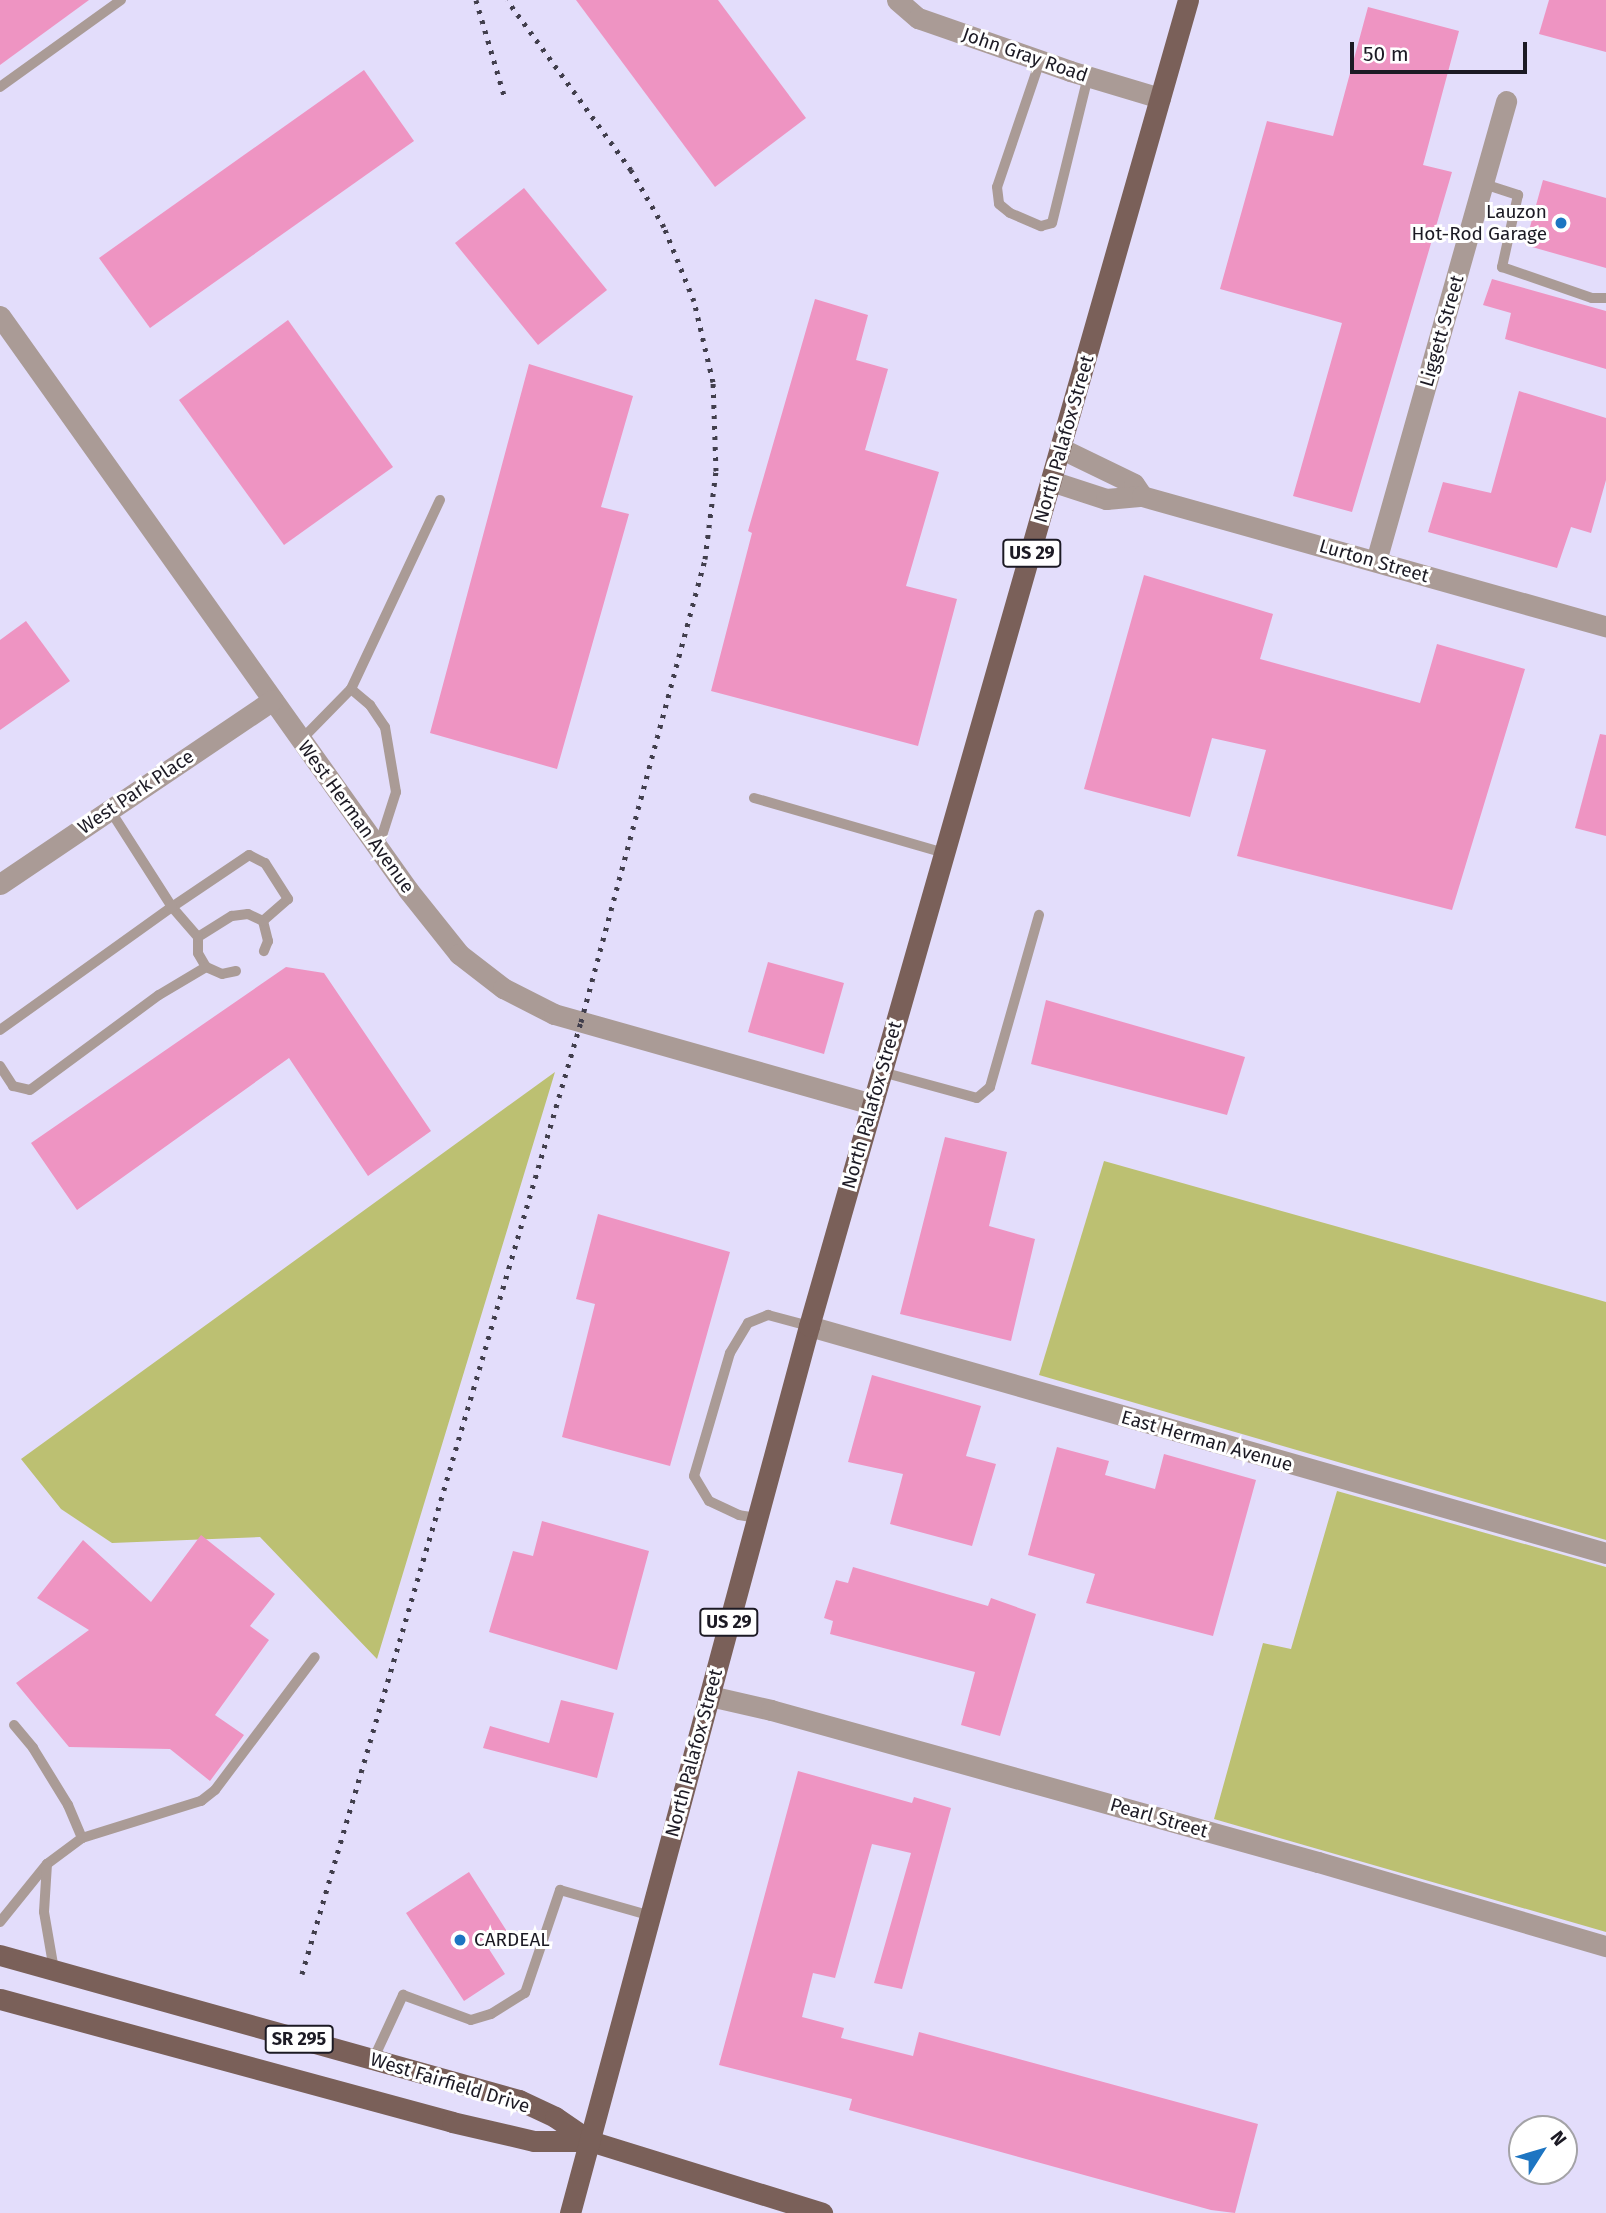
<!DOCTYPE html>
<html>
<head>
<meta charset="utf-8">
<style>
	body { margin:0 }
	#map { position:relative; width:1606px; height:2213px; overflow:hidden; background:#e3ddfb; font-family:"Fira Sans",sans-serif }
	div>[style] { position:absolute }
	.green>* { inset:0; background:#bcc072 }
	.building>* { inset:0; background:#ee94c2 }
	.lane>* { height:10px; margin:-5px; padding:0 5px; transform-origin:5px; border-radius:5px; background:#aa9b96 }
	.street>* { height:21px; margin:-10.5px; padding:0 10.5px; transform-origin:10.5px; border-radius:10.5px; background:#aa9b96 }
	.primary>* { height:21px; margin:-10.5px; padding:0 10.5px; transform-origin:10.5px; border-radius:10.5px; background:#7a6059 }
	.rail>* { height:5px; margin-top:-2.5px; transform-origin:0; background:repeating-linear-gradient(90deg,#413e4c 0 3.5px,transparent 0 10.5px) }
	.dots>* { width:19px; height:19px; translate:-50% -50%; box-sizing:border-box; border:4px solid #fff; border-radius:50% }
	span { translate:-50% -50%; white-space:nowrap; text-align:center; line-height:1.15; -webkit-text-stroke:6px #fff; paint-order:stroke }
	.shield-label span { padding:2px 5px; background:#fff; border:2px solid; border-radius:5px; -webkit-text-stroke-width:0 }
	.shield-label { font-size:18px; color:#1c1a24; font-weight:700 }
	.street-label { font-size:19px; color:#1c1a24 }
	.poi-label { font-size:19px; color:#1c1a24 }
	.right { translate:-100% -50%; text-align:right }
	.left { translate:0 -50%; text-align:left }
	.north { position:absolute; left:1508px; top:2115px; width:70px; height:70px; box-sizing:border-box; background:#fff; border:2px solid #a4a3a7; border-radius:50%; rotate:53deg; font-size:19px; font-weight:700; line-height:28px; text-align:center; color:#1c1a24 }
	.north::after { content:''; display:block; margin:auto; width:24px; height:32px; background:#1d75c2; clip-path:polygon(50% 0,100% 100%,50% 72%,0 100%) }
	.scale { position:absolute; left:1350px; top:42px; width:177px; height:32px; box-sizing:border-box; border:4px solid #1c1a24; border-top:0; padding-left:9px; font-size:21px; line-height:24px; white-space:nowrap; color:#1c1a24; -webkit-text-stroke:5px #fff; paint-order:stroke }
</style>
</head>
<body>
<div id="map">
	<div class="green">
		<i style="clip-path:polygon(555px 1072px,377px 1659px,260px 1537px,112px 1543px,61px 1509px,21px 1459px)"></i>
		<i style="clip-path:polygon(1104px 1161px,1606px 1302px,1606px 1540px,1039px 1375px)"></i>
		<i style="clip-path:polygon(1337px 1491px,1606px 1567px,1606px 1932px,1214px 1819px,1263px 1643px,1291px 1649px)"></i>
	</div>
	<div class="building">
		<i style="clip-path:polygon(0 0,89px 0,0 65px)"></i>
		<i style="clip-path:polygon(576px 0,718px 0,806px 118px,715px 187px)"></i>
		<i style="clip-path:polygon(1549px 0,1606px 0,1606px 52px,1539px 34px)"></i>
		<i style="clip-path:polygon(1368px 7px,1459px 31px,1423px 165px,1452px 172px,1352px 512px,1293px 496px,1342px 323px,1220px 289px,1267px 121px,1333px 136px)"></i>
		<i style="clip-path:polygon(364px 70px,414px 141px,150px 328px,99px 258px)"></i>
		<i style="clip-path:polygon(1543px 180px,1606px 198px,1606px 268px,1525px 245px)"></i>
		<i style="clip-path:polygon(524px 188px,607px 290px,538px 345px,455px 243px)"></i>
		<i style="clip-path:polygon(1492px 279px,1606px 311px,1606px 369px,1505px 339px,1511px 313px,1483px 305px)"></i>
		<i style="clip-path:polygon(815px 299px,868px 315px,856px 360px,888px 369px,865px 450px,939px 472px,906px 586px,957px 599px,918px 746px,711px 691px,752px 533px,748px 531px)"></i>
		<i style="clip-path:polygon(288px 320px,393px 467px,284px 545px,179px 400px)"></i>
		<i style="clip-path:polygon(529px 364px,633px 396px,601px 507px,629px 514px,557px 769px,430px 733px)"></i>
		<i style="clip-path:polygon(1519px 391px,1606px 418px,1606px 480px,1591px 533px,1571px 527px,1557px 568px,1428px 532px,1443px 482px,1491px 493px)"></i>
		<i style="clip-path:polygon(1144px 575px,1273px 614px,1260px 659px,1420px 703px,1437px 644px,1525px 669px,1452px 910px,1237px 856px,1266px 750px,1212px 738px,1190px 817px,1084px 789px)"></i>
		<i style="clip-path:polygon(26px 621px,70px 681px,0 730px,0 640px)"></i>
		<i style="clip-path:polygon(1600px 734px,1606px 735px,1606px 836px,1575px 828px)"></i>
		<i style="clip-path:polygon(768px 962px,844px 983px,824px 1054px,748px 1032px)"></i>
		<i style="clip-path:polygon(286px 967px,324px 973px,431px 1131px,368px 1176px,289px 1058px,77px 1210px,31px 1143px)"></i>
		<i style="clip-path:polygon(1046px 1000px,1245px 1057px,1227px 1115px,1031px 1064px)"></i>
		<i style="clip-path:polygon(945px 1137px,1007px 1152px,989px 1226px,1035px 1239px,1011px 1341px,900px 1314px)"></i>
		<i style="clip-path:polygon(598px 1214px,730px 1252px,670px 1466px,562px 1437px,595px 1304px,576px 1299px)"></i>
		<i style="clip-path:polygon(872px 1375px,981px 1406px,966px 1456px,996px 1464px,972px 1546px,890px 1524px,903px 1474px,848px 1462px)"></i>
		<i style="clip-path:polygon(1057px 1447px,1109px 1461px,1105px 1475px,1155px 1489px,1164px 1454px,1256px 1480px,1213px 1636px,1086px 1603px,1095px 1574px,1028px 1555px)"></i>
		<i style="clip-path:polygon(542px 1521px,649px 1551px,617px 1670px,489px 1632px,513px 1551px,533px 1556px)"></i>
		<i style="clip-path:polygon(201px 1535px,275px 1594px,250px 1626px,269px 1640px,215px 1715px,244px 1735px,210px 1781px,170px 1749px,69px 1747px,16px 1683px,89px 1630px,37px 1598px,83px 1540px,151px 1602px)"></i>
		<i style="clip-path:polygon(853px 1567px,988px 1606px,991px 1598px,1036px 1614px,1000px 1736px,961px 1725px,975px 1672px,830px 1634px,833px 1621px,824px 1618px,836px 1580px,848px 1583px)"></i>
		<i style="clip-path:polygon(561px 1700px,614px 1713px,597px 1778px,483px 1748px,490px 1726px,549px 1743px)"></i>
		<i style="clip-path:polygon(798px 1771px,912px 1803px,914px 1797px,951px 1808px,902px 1989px,874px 1983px,911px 1853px,872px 1844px,835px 1978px,813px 1973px,802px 2017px,844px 2028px,841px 2038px,913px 2056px,919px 2032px,1258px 2124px,1235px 2213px,1211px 2210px,849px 2110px,852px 2099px,719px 2065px)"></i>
		<i style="clip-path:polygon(469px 1872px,508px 1933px,487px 1946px,505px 1974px,464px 2001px,406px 1913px)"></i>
	</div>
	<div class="lane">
		<i style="left:1040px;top:61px;width:133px;rotate:108.8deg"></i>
		<i style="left:997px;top:187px;width:17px;rotate:83deg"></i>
		<i style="left:999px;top:204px;width:14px;rotate:39deg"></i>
		<i style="left:1010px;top:213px;width:34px;rotate:23deg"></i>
		<i style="left:1041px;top:226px;width:11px;rotate:-15deg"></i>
		<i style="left:1052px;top:223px;width:151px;rotate:-76.2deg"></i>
		<i style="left:0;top:87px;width:149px;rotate:-35.7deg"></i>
		<i style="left:1484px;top:184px;width:36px;rotate:18deg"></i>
		<i style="left:1518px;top:195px;width:74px;rotate:102.5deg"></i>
		<i style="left:1502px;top:267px;width:95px;rotate:19deg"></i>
		<i style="left:1592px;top:298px;width:14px"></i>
		<i style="left:351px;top:689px;width:209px;rotate:-64.8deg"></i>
		<i style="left:301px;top:740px;width:71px;rotate:-45.6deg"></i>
		<i style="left:351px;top:689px;width:25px;rotate:40deg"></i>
		<i style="left:370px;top:705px;width:27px;rotate:56deg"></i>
		<i style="left:385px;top:727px;width:66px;rotate:80.4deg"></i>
		<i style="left:396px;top:792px;width:59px;rotate:107.8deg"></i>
		<i style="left:754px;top:798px;width:199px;rotate:16.1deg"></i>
		<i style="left:263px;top:921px;width:21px;rotate:76deg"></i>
		<i style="left:268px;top:941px;width:11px;rotate:112deg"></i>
		<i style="left:198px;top:937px;width:40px;rotate:-32deg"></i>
		<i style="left:232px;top:916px;width:16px;rotate:-7deg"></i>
		<i style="left:248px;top:914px;width:17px;rotate:25deg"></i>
		<i style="left:236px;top:971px;width:14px;rotate:168deg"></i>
		<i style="left:222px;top:974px;width:17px;rotate:-156deg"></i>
		<i style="left:206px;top:967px;width:16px;rotate:-120deg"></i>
		<i style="left:198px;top:953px;width:16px;rotate:-90deg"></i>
		<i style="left:198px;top:937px;width:40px;rotate:-131deg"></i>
		<i style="left:172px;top:907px;width:93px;rotate:-34deg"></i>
		<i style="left:249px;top:855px;width:18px;rotate:27deg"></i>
		<i style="left:265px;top:863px;width:43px;rotate:57.4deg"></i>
		<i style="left:288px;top:899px;width:33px;rotate:139deg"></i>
		<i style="left:0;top:1030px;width:211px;rotate:-35.6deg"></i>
		<i style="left:172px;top:907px;width:115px;rotate:-122.6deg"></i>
		<i style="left:0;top:1066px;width:24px;rotate:57deg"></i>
		<i style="left:13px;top:1086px;width:17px;rotate:13deg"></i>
		<i style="left:30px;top:1090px;width:160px;rotate:-36.4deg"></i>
		<i style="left:159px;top:995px;width:55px;rotate:-30.8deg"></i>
		<i style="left:882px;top:1072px;width:98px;rotate:15.3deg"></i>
		<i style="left:977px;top:1098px;width:17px;rotate:-40deg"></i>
		<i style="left:990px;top:1087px;width:179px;rotate:-74.1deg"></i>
		<i style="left:757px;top:1518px;width:18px;rotate:-171deg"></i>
		<i style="left:739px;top:1515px;width:33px;rotate:-155deg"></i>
		<i style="left:709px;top:1501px;width:29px;rotate:-121deg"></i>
		<i style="left:694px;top:1476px;width:128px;rotate:-73.7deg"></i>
		<i style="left:730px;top:1353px;width:35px;rotate:-59deg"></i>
		<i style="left:748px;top:1323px;width:22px;rotate:-22deg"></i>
		<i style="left:768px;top:1315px;width:42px;rotate:15deg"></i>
		<i style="left:14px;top:1725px;width:30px;rotate:50deg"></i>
		<i style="left:33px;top:1748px;width:67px;rotate:58.4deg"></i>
		<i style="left:68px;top:1805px;width:36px;rotate:67deg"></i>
		<i style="left:47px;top:1864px;width:44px;rotate:-36.6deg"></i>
		<i style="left:82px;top:1838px;width:125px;rotate:-17.3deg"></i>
		<i style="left:201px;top:1801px;width:18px;rotate:-38deg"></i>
		<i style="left:215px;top:1790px;width:166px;rotate:-53.1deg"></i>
		<i style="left:0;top:1922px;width:75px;rotate:-51deg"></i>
		<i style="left:47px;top:1864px;width:48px;rotate:93.6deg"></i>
		<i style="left:44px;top:1912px;width:59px;rotate:80.2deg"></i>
		<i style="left:373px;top:2060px;width:72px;rotate:-65.2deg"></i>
		<i style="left:403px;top:1995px;width:72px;rotate:20.2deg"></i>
		<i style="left:471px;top:2020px;width:21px;rotate:-17deg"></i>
		<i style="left:491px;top:2014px;width:40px;rotate:-32deg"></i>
		<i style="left:525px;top:1993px;width:109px;rotate:-71.2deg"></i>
		<i style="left:560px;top:1890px;width:95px;rotate:15.9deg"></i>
	</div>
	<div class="street">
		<i style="left:897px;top:0;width:28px;rotate:41deg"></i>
		<i style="left:918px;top:18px;width:161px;rotate:19.2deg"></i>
		<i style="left:1070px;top:71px;width:94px;rotate:16.7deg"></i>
		<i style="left:0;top:316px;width:704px;rotate:54.59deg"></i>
		<i style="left:408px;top:890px;width:82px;rotate:51.4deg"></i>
		<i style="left:459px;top:954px;width:56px;rotate:37.7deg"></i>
		<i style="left:503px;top:988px;width:57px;rotate:27deg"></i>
		<i style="left:554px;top:1014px;width:330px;rotate:15.8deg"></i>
		<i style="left:1060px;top:448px;width:82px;rotate:25.9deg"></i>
		<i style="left:1134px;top:484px;width:14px;rotate:56deg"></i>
		<i style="left:1051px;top:481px;width:58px;rotate:18.1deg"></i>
		<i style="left:1106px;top:499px;width:36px;rotate:-5deg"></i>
		<i style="left:1142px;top:496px;width:482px;rotate:15.7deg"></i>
		<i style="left:1376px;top:561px;width:478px;rotate:-74.2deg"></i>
		<i style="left:0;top:884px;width:329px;rotate:-34deg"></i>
		<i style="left:809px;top:1326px;width:829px;rotate:15.9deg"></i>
		<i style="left:710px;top:1696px;width:63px;rotate:12.9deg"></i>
		<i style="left:771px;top:1710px;width:568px;rotate:15.53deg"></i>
		<i style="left:1318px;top:1862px;width:300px;rotate:16.3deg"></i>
	</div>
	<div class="primary">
		<i style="left:0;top:1955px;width:539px;rotate:15.61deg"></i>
		<i style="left:519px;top:2100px;width:40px;rotate:25deg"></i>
		<i style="left:555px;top:2117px;width:42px;rotate:34.4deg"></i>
		<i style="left:590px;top:2141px;width:243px;rotate:17.2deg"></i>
		<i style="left:0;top:1999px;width:468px;rotate:15.2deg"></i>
		<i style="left:452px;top:2122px;width:84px;rotate:13deg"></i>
		<i style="left:534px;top:2141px;width:56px"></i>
		<i style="left:570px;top:2213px;width:919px;rotate:-74.92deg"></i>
		<i style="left:809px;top:1326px;width:1379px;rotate:-74.05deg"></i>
	</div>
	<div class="rail">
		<i style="left:476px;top:0;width:99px;rotate:73.6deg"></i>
		<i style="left:302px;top:1974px;width:992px;rotate:-73.67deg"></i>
		<i style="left:581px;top:1022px;width:479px;rotate:-75deg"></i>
		<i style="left:705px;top:559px;width:89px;rotate:-82.9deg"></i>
		<i style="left:716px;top:471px;width:89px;rotate:-91.9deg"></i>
		<i style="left:713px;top:382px;width:83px;rotate:-103.2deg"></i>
		<i style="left:694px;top:301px;width:80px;rotate:-112.1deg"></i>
		<i style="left:664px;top:227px;width:66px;rotate:-120.1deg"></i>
		<i style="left:631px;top:170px;width:210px;rotate:-126.1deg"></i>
	</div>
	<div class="dots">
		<i style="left:1561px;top:223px;background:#1d75c2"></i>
		<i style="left:460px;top:1940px;background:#1d75c2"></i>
	</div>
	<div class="shield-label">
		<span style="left:1032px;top:553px">US 29</span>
		<span style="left:729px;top:1622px">US 29</span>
		<span style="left:299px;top:2039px">SR 295</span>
	</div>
	<div class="street-label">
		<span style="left:1025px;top:55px;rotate:19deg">John Gray Road</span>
		<span style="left:1442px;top:331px;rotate:-74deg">Liggett Street</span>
		<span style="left:1064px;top:439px;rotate:-74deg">North Palafox Street</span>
		<span style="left:1374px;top:561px;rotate:16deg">Lurton Street</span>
		<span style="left:136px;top:792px;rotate:-34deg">West Park Place</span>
		<span style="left:356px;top:817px;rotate:54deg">West Herman Avenue</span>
		<span style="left:872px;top:1105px;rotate:-74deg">North Palafox Street</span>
		<span style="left:1207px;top:1441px;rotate:16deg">East Herman Avenue</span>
		<span style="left:694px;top:1753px;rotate:-75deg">North Palafox Street</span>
		<span style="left:1159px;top:1818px;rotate:16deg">Pearl Street</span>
		<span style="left:450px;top:2083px;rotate:17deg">West Fairfield Drive</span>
	</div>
	<div class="poi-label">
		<span class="right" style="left:1547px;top:223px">Lauzon<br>Hot-Rod Garage</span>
		<span class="left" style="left:474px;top:1940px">CARDEAL</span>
	</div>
	<div class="north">N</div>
	<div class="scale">50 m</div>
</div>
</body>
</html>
